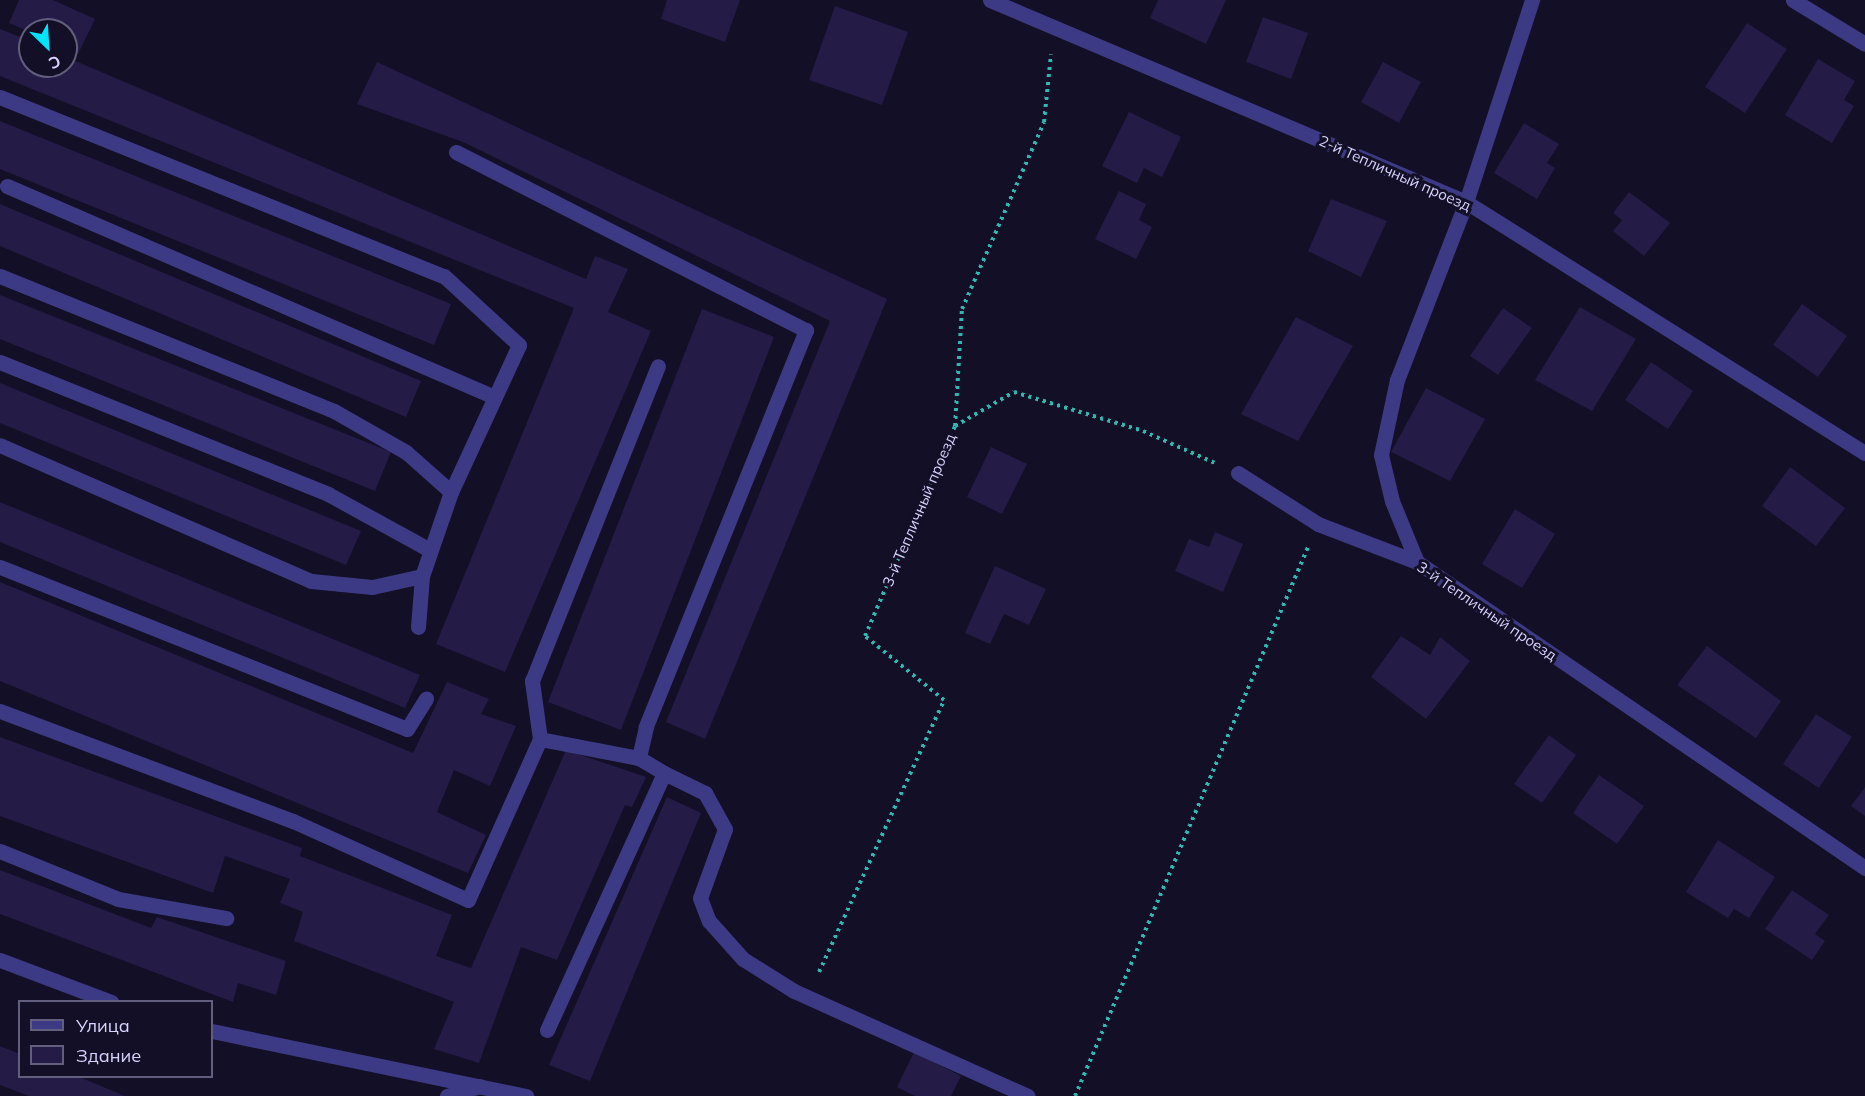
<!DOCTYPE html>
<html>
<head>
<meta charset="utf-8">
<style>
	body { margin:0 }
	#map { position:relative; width:1865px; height:1096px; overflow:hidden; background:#130f26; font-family:Mulish,sans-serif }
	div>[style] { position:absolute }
	.building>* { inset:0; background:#241b47 }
	.path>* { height:4px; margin-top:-2px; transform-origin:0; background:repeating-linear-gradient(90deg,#2fb8b0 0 3px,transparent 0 7.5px) }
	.minor>* { height:15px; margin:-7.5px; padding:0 7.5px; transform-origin:7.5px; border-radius:7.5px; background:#3d3a85 }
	span { translate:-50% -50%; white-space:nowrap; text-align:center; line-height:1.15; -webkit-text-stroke:6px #130f26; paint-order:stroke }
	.street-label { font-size:15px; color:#d9d4ff }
	.legend { position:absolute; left:18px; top:1000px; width:195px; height:78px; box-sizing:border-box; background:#130f26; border:2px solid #625e7d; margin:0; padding:8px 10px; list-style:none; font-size:18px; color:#d9d4ff }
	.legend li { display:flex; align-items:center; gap:12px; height:30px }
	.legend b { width:30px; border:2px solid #625e7d }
	.north { position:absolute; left:18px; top:18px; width:60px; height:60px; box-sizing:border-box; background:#130f26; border:2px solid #625e7d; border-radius:50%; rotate:155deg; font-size:16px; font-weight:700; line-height:24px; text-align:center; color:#d9d4ff }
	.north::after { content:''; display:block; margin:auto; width:21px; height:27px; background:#00e5ff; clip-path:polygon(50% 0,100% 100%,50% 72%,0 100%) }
</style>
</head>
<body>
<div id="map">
	<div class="building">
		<i style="clip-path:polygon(19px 0,53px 0,95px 19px,78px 54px,66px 48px,66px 30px,30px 32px,9px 23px)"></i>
		<i style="clip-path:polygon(667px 0,740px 0,725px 42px,661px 19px)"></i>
		<i style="clip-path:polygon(1158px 0,1226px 0,1206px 44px,1150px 18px)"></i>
		<i style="clip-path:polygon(835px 6px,908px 32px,882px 105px,809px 80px)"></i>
		<i style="clip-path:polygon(1263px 17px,1308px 33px,1291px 79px,1246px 62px)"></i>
		<i style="clip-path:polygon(1747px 23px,1787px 49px,1745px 113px,1705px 87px)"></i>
		<i style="clip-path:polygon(0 29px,30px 41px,30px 66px,66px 66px,66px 57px,586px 279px,595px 256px,628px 269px,608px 312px,651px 331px,505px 672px,436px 644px,574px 308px,0 76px)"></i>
		<i style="clip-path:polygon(1818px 59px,1855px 81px,1844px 100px,1854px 106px,1832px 143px,1785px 115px)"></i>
		<i style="clip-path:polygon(377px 62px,887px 299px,705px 739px,666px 722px,830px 321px,463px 142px,357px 104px)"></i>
		<i style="clip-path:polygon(1383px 62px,1421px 82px,1399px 123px,1361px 102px)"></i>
		<i style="clip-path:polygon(1129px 112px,1181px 137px,1162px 177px,1144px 168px,1137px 183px,1102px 166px)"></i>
		<i style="clip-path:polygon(0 121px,451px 304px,434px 345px,0 169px)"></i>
		<i style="clip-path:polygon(1524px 123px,1559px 144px,1547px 163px,1555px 168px,1537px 199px,1494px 173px)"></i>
		<i style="clip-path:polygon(1119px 191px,1146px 204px,1139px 220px,1152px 227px,1136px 259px,1095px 239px)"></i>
		<i style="clip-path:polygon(1629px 192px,1670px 223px,1644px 256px,1613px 231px,1622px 220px,1613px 213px)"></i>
		<i style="clip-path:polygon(1331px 199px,1387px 221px,1361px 277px,1308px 251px)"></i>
		<i style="clip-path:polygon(0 204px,421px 381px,406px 417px,0 246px)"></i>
		<i style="clip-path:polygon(0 295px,391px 452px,375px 491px,0 339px)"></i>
		<i style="clip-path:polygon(1802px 304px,1847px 336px,1818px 377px,1773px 345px)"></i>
		<i style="clip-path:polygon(1580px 307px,1636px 339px,1592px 411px,1535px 380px)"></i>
		<i style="clip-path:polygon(1503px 308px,1532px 328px,1498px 375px,1470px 356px)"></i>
		<i style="clip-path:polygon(702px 309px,774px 337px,621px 730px,548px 702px)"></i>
		<i style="clip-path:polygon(1296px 317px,1353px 346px,1298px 441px,1241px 414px)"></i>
		<i style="clip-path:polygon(1651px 362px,1693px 391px,1668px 429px,1625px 400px)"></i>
		<i style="clip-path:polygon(0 383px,361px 531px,346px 565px,0 423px)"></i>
		<i style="clip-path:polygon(1426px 388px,1485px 419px,1450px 481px,1391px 452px)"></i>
		<i style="clip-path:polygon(991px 447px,1027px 464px,1002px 514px,967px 497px)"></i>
		<i style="clip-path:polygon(1790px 467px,1845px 508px,1816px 546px,1762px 506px)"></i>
		<i style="clip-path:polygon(0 502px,420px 675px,405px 708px,0 542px)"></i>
		<i style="clip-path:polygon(1515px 509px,1555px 534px,1522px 588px,1482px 564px)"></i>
		<i style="clip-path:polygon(1215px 532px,1243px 544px,1223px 592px,1175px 571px,1189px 539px,1209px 547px)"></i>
		<i style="clip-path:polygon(995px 566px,1046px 589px,1029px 625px,1004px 614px,990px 644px,965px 633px)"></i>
		<i style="clip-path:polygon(0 582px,413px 753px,447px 682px,489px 699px,481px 714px,516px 726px,490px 786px,454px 770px,437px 812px,486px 835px,468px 873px,0 681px)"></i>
		<i style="clip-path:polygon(1401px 636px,1430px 655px,1440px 637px,1470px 661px,1426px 719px,1371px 677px)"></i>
		<i style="clip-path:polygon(1707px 646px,1781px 701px,1756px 738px,1677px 685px)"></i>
		<i style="clip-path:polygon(1816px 714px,1852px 737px,1819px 788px,1783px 764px)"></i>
		<i style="clip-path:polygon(1549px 735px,1576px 755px,1542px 803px,1514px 784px)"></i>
		<i style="clip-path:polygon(0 737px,302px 848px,300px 856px,452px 915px,436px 956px,471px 968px,566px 750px,646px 777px,632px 807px,625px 805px,557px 960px,521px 947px,479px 1063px,434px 1049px,454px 1002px,294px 941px,303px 912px,280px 903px,290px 879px,225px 856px,213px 893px,0 816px)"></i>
		<i style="clip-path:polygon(1599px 775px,1644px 806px,1617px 844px,1573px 813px)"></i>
		<i style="clip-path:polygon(1865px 787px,1865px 816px,1851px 806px)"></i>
		<i style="clip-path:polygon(667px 797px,701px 813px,590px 1081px,549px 1065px)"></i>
		<i style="clip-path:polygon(1718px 840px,1775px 877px,1749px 918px,1734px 909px,1728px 918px,1686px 892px)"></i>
		<i style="clip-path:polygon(0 870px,151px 928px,157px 917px,286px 961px,276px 995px,238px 983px,233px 1002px,0 914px)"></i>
		<i style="clip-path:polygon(1792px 890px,1829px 915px,1815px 934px,1825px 941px,1812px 960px,1765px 929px)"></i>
		<i style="clip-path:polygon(0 1046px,20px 1054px,20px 1076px,77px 1076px,125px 1096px,29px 1096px,0 1085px)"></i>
		<i style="clip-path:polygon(914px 1052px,961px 1076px,951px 1096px,915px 1096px,897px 1087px)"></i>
	</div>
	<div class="path">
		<i style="left:955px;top:426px;width:117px;rotate:-86.6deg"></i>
		<i style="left:962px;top:309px;width:204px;rotate:-66.3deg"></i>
		<i style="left:1044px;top:122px;width:68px;rotate:-84.1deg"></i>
		<i style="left:819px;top:972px;width:299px;rotate:-65.3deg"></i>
		<i style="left:944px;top:700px;width:102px;rotate:-141deg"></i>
		<i style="left:865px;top:636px;width:228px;rotate:-66.8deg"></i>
		<i style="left:955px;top:426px;width:68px;rotate:-30deg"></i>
		<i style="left:1014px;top:392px;width:135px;rotate:16.8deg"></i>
		<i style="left:1143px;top:431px;width:79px;rotate:24deg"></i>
		<i style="left:1075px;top:1096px;width:596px;rotate:-67deg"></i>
	</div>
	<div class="minor">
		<i style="left:990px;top:0;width:517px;rotate:22.99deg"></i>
		<i style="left:1466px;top:202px;width:471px;rotate:32.2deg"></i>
		<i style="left:1793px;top:0;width:84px;rotate:31.4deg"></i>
		<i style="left:0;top:97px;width:479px;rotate:22deg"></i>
		<i style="left:444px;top:276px;width:102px;rotate:42.6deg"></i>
		<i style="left:519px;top:345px;width:162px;rotate:114.8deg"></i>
		<i style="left:451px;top:492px;width:89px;rotate:109deg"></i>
		<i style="left:422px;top:576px;width:51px;rotate:167.6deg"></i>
		<i style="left:372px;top:587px;width:61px;rotate:-174.4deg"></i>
		<i style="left:311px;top:581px;width:339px;rotate:-156.4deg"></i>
		<i style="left:456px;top:152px;width:393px;rotate:27deg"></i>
		<i style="left:806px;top:330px;width:428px;rotate:112deg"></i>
		<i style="left:646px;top:727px;width:32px;rotate:103deg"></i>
		<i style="left:7px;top:186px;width:529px;rotate:23.41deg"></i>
		<i style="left:0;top:276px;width:360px;rotate:22deg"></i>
		<i style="left:334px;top:411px;width:83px;rotate:29.7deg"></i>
		<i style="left:406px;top:452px;width:60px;rotate:41.6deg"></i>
		<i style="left:0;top:362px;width:354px;rotate:21.9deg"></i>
		<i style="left:328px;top:494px;width:116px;rotate:28.8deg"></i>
		<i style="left:1238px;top:473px;width:95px;rotate:32.5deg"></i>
		<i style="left:1318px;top:524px;width:106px;rotate:21deg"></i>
		<i style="left:1417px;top:562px;width:543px;rotate:34.33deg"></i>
		<i style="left:1417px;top:562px;width:66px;rotate:-112.3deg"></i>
		<i style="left:1392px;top:501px;width:47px;rotate:-103.4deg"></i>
		<i style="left:1381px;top:455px;width:77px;rotate:-78deg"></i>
		<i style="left:1397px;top:380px;width:191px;rotate:-68.8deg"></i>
		<i style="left:1466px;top:202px;width:213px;rotate:-71.9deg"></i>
		<i style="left:0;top:567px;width:438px;rotate:21.7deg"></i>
		<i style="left:407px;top:729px;width:36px;rotate:-58deg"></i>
		<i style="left:418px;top:627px;width:51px;rotate:-85.5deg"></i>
		<i style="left:0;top:711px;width:313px;rotate:20.6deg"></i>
		<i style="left:293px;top:821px;width:192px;rotate:24.3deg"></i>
		<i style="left:468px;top:900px;width:176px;rotate:-65.9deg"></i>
		<i style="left:540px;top:739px;width:59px;rotate:-97.9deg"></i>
		<i style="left:532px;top:681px;width:339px;rotate:-68.2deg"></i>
		<i style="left:540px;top:739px;width:101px;rotate:10.9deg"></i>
		<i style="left:639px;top:758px;width:29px;rotate:31deg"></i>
		<i style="left:0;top:851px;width:127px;rotate:22.1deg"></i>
		<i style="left:118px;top:899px;width:110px;rotate:10deg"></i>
		<i style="left:0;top:960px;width:119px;rotate:20.7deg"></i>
		<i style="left:547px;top:1030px;width:282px;rotate:-65.5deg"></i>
		<i style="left:664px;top:773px;width:46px;rotate:26deg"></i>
		<i style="left:705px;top:793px;width:41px;rotate:60.9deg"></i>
		<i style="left:725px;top:829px;width:73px;rotate:109.9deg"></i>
		<i style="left:700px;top:898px;width:25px;rotate:69deg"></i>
		<i style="left:709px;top:921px;width:51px;rotate:48.2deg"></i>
		<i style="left:743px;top:959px;width:60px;rotate:32.1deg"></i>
		<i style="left:794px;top:991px;width:256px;rotate:24.2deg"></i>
		<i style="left:212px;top:1031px;width:321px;rotate:11.7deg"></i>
		<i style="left:447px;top:1096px;width:34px;rotate:-17deg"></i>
	</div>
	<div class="street-label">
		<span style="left:1395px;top:173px;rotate:24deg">2-й Тепличный проезд</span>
		<span style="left:919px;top:510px;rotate:-67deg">3-й Тепличный проезд</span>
		<span style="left:1487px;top:611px;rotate:34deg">3-й Тепличный проезд</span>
	</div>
	<ul class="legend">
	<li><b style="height:8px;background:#3d3a85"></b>Улица</li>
	<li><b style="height:16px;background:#241b47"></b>Здание</li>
	</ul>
	<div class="north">С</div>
</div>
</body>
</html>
